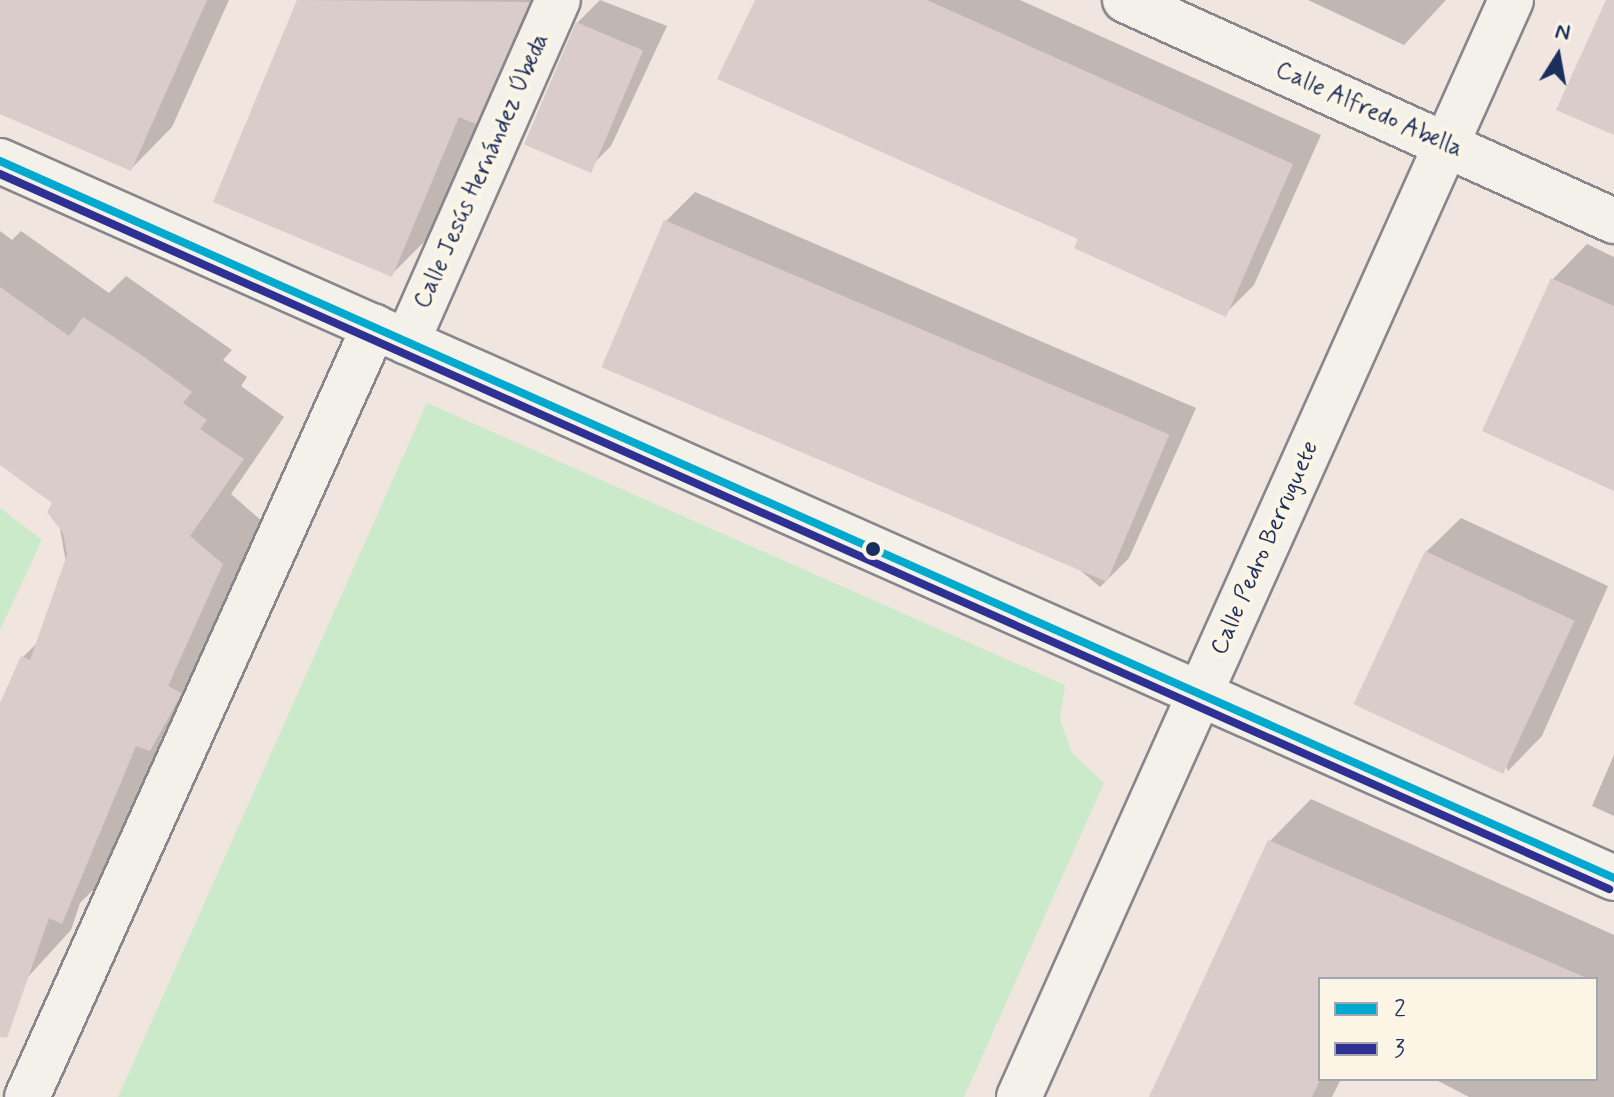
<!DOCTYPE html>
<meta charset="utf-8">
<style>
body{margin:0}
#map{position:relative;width:1614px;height:1097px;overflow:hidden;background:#f1e5df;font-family:Mynerve,sans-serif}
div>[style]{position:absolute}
.green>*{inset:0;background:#cbeac9}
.shadow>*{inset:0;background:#0003}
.building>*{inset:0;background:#dbcccc;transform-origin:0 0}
.roads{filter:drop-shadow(2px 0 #87868c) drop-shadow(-2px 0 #87868c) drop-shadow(0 2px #87868c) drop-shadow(0 -2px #87868c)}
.minor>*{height:44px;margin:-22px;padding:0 22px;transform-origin:22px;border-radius:22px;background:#f4f0ea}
.bus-1>*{height:8px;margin:-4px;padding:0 4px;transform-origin:4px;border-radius:4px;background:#00a9ce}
.bus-2>*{height:8px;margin:-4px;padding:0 4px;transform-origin:4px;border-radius:4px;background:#2e3092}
.dots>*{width:22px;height:22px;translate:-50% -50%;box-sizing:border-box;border:4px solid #fcf5e5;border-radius:50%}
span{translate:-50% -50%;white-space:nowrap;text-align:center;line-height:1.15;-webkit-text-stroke:8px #fcf5e5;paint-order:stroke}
.street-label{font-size:24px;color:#1b2f5e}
.legend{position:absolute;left:1318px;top:977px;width:280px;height:104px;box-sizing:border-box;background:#fcf5e5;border:2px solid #a2a6af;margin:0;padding:10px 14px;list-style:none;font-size:24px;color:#1b2f5e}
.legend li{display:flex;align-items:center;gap:16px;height:40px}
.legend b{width:40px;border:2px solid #a2a6af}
.north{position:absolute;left:1518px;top:16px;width:80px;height:80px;-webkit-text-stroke:6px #fcf5e5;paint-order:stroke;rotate:11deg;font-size:22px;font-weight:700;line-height:32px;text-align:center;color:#1b2f5e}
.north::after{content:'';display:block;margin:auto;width:28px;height:36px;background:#1b2f5e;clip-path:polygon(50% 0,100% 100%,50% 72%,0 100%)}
</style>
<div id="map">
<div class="green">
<i style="clip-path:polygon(427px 403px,1065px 685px,1060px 720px,1072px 753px,1104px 783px,964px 1097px,118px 1097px)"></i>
<i style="clip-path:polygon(0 508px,42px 540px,0 630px)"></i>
</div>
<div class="shadow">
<i style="clip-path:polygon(0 0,229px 0,172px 127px,131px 169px,0 112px)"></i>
<i style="clip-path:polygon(299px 0,552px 0,517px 80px,483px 114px,433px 233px,391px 275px,215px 201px)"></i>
<i style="clip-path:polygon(600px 0,667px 26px,611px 146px,587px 170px,577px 23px)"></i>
<i style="clip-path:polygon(756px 0,1020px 0,1321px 135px,1254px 285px,1225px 314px,1080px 238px)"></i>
<i style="clip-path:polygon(1308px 0,1446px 0,1404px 45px)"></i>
<i style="clip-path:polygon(695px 192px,1196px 408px,1129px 558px,1100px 587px,666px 221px)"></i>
<i style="clip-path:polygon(0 231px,12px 240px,21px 231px,109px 293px,126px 276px,232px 350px,223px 360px,247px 377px,241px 386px,284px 417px,231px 494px,263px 522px,191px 707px,163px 735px,103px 880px,80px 903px,71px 930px,16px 990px,0 1026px,0 708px,23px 657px,42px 638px,68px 573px,55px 502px,0 463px)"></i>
<i style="clip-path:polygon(1587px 244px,1614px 257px,1614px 488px,1485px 430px,1553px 279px)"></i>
<i style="clip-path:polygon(1461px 518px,1608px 586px,1542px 736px,1508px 771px,1426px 552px)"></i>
<i style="clip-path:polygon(1614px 755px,1614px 816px,1592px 806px)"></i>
<i style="clip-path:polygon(1311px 799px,1614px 935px,1614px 1097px,1469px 1097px,1434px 1079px,1596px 1079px,1596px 979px,1320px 979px,1320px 1079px,1341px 1079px,1332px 1097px,1151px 1097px,1270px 841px)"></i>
</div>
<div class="building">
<i style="clip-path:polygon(0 0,207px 0,131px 171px,0 114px)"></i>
<i style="clip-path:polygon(297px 0,530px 2px,476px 124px,459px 117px,392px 277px,213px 202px)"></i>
<i style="clip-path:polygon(755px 0,927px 0,1293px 164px,1226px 317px,1074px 248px,1078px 239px,717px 79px)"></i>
<i style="clip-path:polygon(1606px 0,1614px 0,1614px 135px,1556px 110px)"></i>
<i style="left:576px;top:22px;width:73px;height:133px;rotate:23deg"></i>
<i style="left:664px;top:220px;width:549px;height:160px;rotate:23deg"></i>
<i style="clip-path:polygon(1551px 278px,1614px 306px,1614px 491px,1482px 431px)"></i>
<i style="clip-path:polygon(0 287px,69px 336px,83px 317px,140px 354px,192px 392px,183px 403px,207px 420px,200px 429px,244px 459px,190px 536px,223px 564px,168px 686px,182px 693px,150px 751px,136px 746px,62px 924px,49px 918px,7px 1038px,0 1037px,0 703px,21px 656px,30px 660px,67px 555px,63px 533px,47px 512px,52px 503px,0 465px)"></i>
<i style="left:1425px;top:551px;width:165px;height:169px;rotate:25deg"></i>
<i style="clip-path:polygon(1268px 840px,1589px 979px,1320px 979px,1320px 1080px,1312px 1097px,1149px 1097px)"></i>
</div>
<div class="roads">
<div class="minor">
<i style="left:1125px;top:0;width:537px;rotate:24.32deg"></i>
<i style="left:0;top:161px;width:1766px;rotate:23.95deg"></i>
<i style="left:407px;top:342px;width:374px;rotate:-66.2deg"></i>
<i style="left:27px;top:1097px;width:845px;rotate:-65.74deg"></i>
<i style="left:1019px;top:1097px;width:1202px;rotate:-65.84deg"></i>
</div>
</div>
<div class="bus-1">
<i style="left:0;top:161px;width:1766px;rotate:23.95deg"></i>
</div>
<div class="bus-2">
<i style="left:0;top:174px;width:1761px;rotate:23.96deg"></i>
</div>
<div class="dots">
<i style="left:873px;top:549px;background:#1b2f5e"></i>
</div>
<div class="street-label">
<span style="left:1369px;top:110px;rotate:24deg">Calle Alfredo Abella</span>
<span style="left:482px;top:171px;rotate:-66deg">Calle Jesús Hernández Úbeda</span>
<span style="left:1265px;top:548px;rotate:-66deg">Calle Pedro Berruguete</span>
</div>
<ul class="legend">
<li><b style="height:10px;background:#00a9ce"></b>2</li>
<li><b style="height:10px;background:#2e3092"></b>3</li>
</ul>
<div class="north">N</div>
</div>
